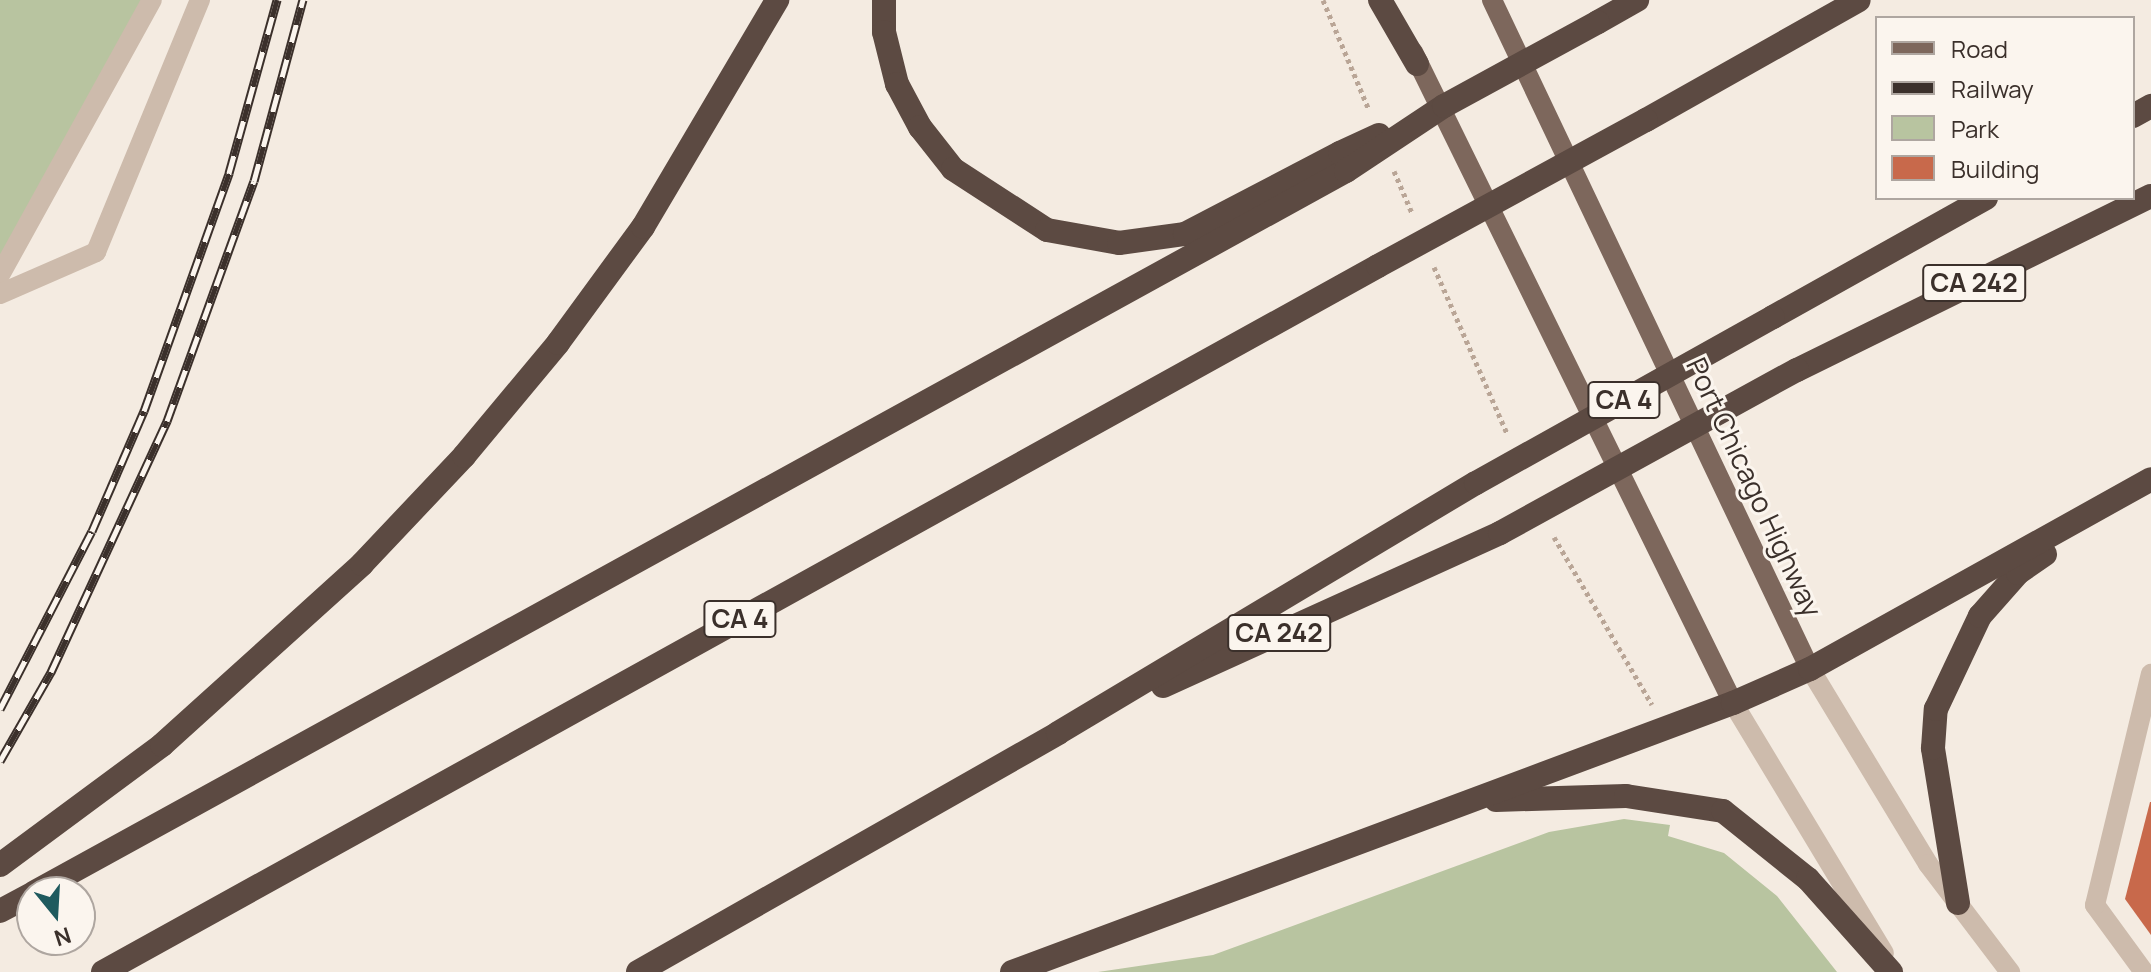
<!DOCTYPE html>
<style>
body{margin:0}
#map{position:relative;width:2151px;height:972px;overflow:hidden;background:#f4ebe1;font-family:Manrope,sans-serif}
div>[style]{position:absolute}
.green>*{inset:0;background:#b8c4a0}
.building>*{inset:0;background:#c8694b}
.path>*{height:5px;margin-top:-2.5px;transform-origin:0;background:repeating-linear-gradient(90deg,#b9a596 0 4px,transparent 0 8px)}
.minor>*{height:20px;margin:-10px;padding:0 10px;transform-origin:10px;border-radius:10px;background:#cdbbac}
.major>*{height:20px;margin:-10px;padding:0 10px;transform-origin:10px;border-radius:10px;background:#7d675c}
.highway>*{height:24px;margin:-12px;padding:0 12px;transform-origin:12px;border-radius:12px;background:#5c4a42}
.rail>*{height:9px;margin-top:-4.5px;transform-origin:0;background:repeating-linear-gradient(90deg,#fbf5ee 0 18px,#3b302b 0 36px);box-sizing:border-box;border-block:2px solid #3b302b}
.highway-bridge>*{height:24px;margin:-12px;padding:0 12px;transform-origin:12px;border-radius:12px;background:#5c4a42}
span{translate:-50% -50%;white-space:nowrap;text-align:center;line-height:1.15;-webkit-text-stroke:6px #fbf5ee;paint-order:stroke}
.shield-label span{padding:2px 6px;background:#fbf5ee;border:2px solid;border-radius:6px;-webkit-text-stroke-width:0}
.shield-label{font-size:26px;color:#3b302b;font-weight:700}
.street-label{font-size:28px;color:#3b302b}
.legend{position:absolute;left:1875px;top:16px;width:260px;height:184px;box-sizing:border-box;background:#fbf5ee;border:2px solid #aea6a0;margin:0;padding:10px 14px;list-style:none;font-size:24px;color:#3b302b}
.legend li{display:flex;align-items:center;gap:16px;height:40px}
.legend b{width:40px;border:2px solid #aea6a0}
.north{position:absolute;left:16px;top:876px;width:80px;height:80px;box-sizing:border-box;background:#fbf5ee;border:2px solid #aea6a0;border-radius:50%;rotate:162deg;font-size:22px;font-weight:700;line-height:32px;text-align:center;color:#3b302b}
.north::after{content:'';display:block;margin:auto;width:28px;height:36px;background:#1f5a5e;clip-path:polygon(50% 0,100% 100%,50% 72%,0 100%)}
</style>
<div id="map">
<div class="green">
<i style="clip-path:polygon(0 0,152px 0,0 275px)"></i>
<i style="clip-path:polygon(1624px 819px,1670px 825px,1668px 836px,1724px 853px,1777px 896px,1837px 972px,1098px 972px,1213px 955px,1549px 832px)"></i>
</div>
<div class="building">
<i style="clip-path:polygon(2150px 802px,2151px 802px,2151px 935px,2125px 899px)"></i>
</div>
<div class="path">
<i style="left:1323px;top:0;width:119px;rotate:67.3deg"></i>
<i style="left:1394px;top:171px;width:46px;rotate:66.8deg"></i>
<i style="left:1434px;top:267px;width:181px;rotate:66.3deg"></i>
<i style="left:1554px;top:537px;width:194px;rotate:59.7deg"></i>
</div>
<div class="minor">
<i style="left:0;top:275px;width:314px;rotate:-61.1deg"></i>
<i style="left:0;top:294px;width:105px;rotate:-23.6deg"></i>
<i style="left:96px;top:252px;width:273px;rotate:-67.6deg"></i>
<i style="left:1810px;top:669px;width:228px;rotate:58.8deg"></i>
<i style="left:1928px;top:864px;width:136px;rotate:52.8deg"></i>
<i style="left:1733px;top:703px;width:292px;rotate:58.9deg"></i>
<i style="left:2144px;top:972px;width:83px;rotate:-126.2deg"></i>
<i style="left:2095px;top:905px;width:238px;rotate:-76.4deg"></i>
</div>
<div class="major">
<i style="left:1492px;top:0;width:741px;rotate:64.58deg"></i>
<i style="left:1413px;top:52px;width:725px;rotate:63.82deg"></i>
</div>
<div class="highway">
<i style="left:884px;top:0;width:32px;rotate:90deg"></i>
<i style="left:884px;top:32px;width:54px;rotate:76deg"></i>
<i style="left:897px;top:84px;width:49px;rotate:61.9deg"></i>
<i style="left:920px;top:127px;width:53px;rotate:51.8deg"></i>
<i style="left:953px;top:169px;width:112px;rotate:33deg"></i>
<i style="left:1047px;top:230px;width:73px;rotate:10.2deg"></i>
<i style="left:1119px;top:243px;width:67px;rotate:-7.8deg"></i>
<i style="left:1185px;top:234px;width:175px;rotate:-27.6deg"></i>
<i style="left:1380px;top:0;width:74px;rotate:60deg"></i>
<i style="left:1598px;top:22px;width:45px;rotate:-29.4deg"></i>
<i style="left:2133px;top:116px;width:21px;rotate:-29deg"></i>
<i style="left:1646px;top:120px;width:244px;rotate:-29.4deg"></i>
<i style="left:1773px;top:317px;width:244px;rotate:-29.2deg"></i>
<i style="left:1797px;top:370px;width:394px;rotate:-26.2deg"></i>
<i style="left:1163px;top:686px;width:370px;rotate:-24.4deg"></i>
<i style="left:1496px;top:800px;width:130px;rotate:-1.8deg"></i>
<i style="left:1626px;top:796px;width:98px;rotate:8.8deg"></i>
<i style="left:1723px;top:811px;width:109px;rotate:38.7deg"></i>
<i style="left:1808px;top:879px;width:125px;rotate:48.3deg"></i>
<i style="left:0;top:865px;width:202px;rotate:-36.5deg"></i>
<i style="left:162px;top:745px;width:270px;rotate:-42.1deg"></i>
<i style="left:362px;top:564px;width:149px;rotate:-46.6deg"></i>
<i style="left:464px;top:456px;width:147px;rotate:-50.2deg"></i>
<i style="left:558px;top:343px;width:144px;rotate:-53.8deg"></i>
<i style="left:643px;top:227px;width:264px;rotate:-59.4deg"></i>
<i style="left:35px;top:892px;width:1496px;rotate:-28.81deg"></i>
<i style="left:1958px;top:903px;width:157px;rotate:-99.2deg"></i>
<i style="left:1933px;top:748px;width:39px;rotate:-86deg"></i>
<i style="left:1936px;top:709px;width:103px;rotate:-64.7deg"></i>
<i style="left:1980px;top:616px;width:57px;rotate:-48.5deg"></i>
<i style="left:2018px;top:573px;width:33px;rotate:-35deg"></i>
<i style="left:0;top:911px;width:36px;rotate:-28deg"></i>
<i style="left:103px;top:972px;width:1457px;rotate:-28.97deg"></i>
<i style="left:638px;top:972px;width:483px;rotate:-29.6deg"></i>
<i style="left:1058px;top:733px;width:487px;rotate:-30.9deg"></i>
<i style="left:1012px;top:972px;width:770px;rotate:-20.46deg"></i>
<i style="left:1733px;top:703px;width:84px;rotate:-23.8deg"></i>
<i style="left:1810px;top:669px;width:390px;rotate:-29.1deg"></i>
</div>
<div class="rail">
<i style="left:0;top:709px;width:200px;rotate:-62.7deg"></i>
<i style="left:92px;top:531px;width:131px;rotate:-66.6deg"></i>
<i style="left:144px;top:411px;width:253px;rotate:-70.3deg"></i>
<i style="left:229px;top:173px;width:180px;rotate:-74.5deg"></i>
<i style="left:0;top:761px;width:103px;rotate:-60.2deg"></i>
<i style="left:51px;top:672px;width:277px;rotate:-65.2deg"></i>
<i style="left:167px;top:421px;width:255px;rotate:-70.1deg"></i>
<i style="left:254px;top:181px;width:188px;rotate:-74.9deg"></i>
</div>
<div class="highway-bridge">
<i style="left:1340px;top:153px;width:43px;rotate:-24.8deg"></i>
<i style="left:1346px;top:171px;width:118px;rotate:-33.6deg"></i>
<i style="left:1444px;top:106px;width:175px;rotate:-28.6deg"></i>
<i style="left:1378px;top:266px;width:305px;rotate:-28.6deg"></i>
<i style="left:1476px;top:483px;width:340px;rotate:-29.2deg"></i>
<i style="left:1500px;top:533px;width:339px;rotate:-28.8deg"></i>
</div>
<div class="shield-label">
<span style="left:1974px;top:283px">CA 242</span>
<span style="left:1624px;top:400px">CA 4</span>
<span style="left:740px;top:619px">CA 4</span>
<span style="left:1279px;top:633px">CA 242</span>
</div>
<div class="street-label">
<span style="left:1755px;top:487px;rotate:65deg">Port Chicago Highway</span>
</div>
<ul class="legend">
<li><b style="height:10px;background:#7d675c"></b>Road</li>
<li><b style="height:10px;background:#3b302b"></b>Railway</li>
<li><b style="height:22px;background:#b8c4a0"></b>Park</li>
<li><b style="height:22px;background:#c8694b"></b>Building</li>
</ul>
<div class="north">N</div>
</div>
